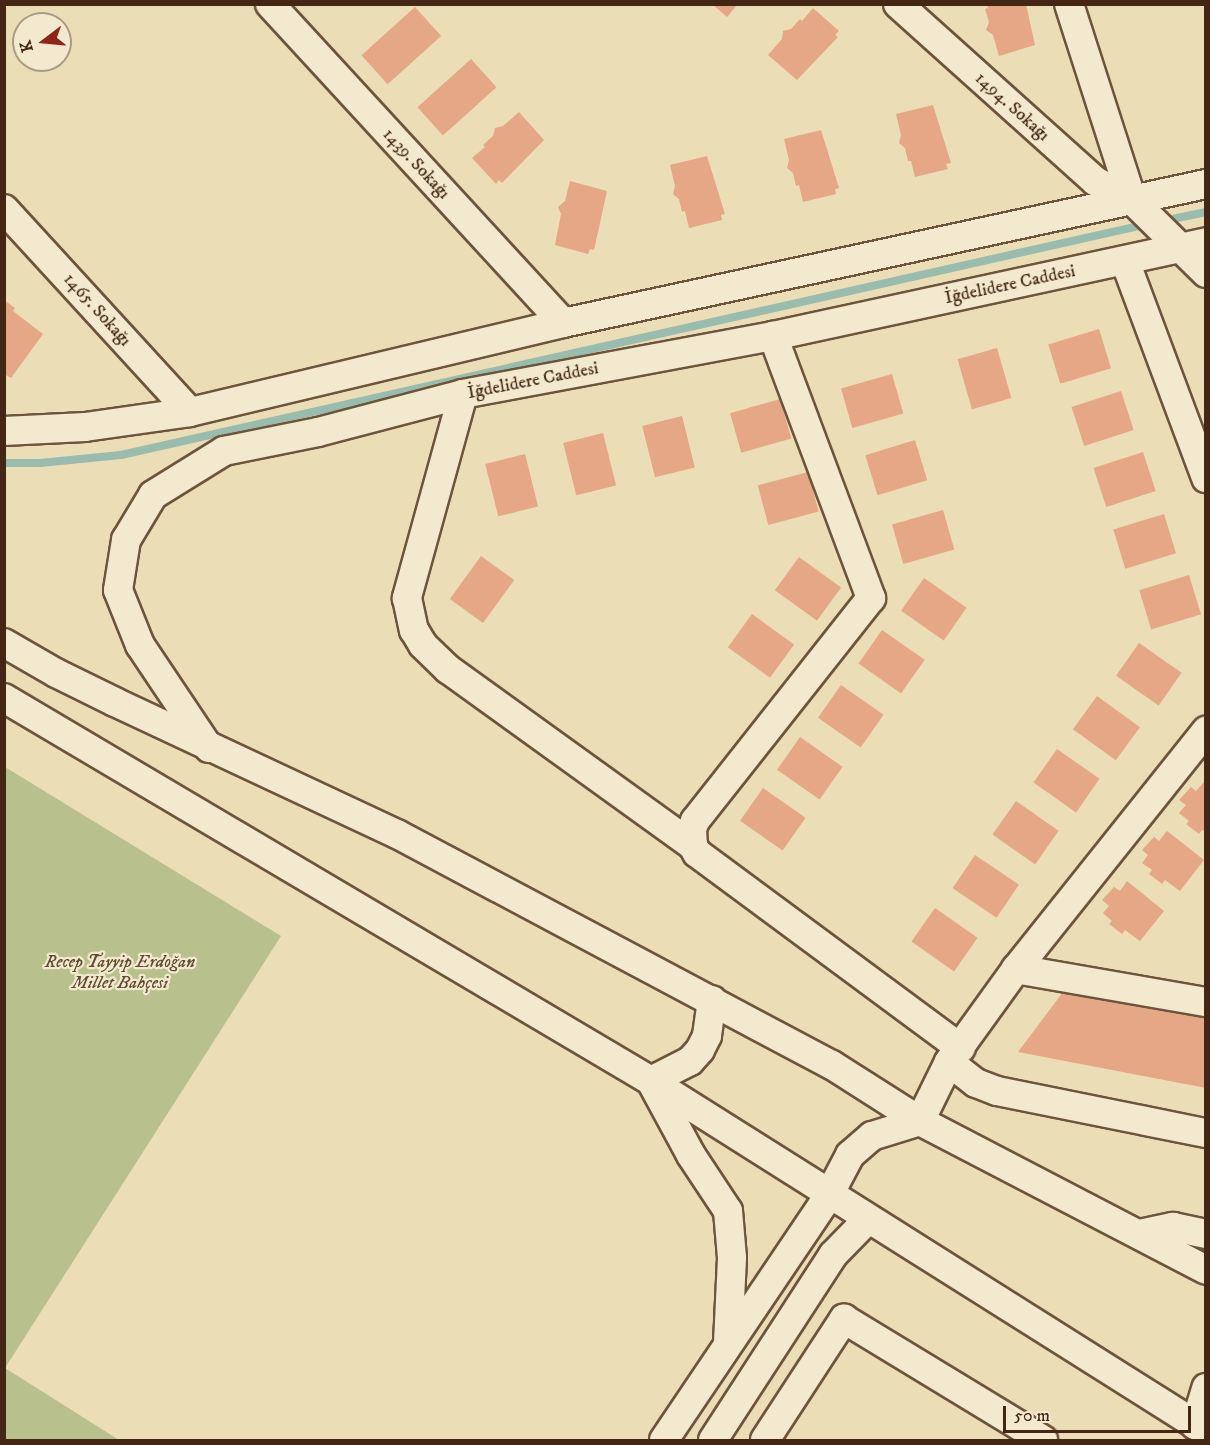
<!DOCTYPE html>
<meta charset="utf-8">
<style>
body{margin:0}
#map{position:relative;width:1210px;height:1445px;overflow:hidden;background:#ebddb5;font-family:"IM FELL DW Pica",serif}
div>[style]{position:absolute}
.green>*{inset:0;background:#b8c08d}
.stream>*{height:8px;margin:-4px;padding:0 4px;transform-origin:4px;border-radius:4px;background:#98bcae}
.building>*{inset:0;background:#e5a786;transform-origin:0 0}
.roads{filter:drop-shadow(2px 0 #6d543c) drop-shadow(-2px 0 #6d543c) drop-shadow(0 2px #6d543c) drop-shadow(0 -2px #6d543c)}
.minor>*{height:28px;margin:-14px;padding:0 14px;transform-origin:14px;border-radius:14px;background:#f2e9cf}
span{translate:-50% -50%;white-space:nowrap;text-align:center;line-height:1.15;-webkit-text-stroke:4.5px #f2e9cf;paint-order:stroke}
.street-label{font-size:18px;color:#432613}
.park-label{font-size:18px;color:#604c32;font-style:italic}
.frame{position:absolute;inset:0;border:6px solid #432613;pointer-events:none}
.north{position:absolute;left:12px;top:12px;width:60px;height:60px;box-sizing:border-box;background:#f2e9cf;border:2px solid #ac9b84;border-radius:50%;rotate:254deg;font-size:16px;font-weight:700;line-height:24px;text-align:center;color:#432613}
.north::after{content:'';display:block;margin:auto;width:21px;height:27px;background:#8f2418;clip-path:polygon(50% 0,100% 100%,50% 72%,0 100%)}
.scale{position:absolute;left:1003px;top:1406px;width:188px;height:27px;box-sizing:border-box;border:3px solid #432613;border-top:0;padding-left:8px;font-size:18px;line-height:21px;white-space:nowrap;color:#432613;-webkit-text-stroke:4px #f2e9cf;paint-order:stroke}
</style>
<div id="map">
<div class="green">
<i style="clip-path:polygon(5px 767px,281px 936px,5px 1368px)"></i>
<i style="clip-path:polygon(5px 1368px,119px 1440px,5px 1440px)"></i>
</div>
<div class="stream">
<i style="left:1163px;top:221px;width:44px;rotate:-11.8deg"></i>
<i style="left:4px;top:463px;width:36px"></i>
<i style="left:40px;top:463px;width:81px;rotate:-5.6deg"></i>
<i style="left:121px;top:455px;width:1053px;rotate:-12.68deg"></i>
</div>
<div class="building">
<i style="clip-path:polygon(712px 4px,738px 4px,727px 17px)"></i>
<i style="clip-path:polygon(987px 4px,1026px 4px,1035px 45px,999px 56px,993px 35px,986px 30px,989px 22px,985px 9px,988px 8px)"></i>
<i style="left:415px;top:7px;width:39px;height:72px;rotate:48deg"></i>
<i style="clip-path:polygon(813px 8px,839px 31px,835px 35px,838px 37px,797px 80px,768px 55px,782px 39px,783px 31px,791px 29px,800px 19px,802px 21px)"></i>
<i style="left:471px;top:59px;width:38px;height:72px;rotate:48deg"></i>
<i style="clip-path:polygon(933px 105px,951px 163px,946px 164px,948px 169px,915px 177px,911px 161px,908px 161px,905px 148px,899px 143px,901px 135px,896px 114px)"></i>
<i style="clip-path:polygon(519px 112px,544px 140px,502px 183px,499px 180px,496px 184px,472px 158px,485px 147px,483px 145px,493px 136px,495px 128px,503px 126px)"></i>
<i style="clip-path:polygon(821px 130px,839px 188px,835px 189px,836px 194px,803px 202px,799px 185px,796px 186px,793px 173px,787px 168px,789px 160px,784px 139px)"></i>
<i style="clip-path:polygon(707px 156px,725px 214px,721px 215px,722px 220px,689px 228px,685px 211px,682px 212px,679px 199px,673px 194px,675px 186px,670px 165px)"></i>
<i style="clip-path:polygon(570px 181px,607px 191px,594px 250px,590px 249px,588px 254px,555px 245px,561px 214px,558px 207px,565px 201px)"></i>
<i style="clip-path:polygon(4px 300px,15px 308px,13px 311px,43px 334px,11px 378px,4px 374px)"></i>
<i style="left:1099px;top:329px;width:41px;height:53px;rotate:73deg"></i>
<i style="left:997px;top:348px;width:52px;height:41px;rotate:74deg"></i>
<i style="left:892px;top:374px;width:41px;height:53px;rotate:74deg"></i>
<i style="left:1121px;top:391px;width:41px;height:52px;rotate:72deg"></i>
<i style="left:780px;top:399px;width:41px;height:52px;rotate:74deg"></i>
<i style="left:682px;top:416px;width:53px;height:41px;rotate:76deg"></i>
<i style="left:603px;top:433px;width:54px;height:41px;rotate:76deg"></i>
<i style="left:915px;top:440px;width:42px;height:52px;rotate:73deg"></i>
<i style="left:1143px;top:452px;width:41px;height:52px;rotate:72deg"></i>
<i style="left:525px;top:454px;width:54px;height:41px;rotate:76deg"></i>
<i style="left:808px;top:472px;width:41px;height:52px;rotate:75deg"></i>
<i style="left:943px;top:510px;width:41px;height:53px;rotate:74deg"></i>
<i style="left:1164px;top:514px;width:41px;height:53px;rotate:73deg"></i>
<i style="left:481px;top:556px;width:41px;height:53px;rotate:36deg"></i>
<i style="left:799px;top:557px;width:52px;height:41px;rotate:36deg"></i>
<i style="left:1189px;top:575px;width:41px;height:52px;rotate:73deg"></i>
<i style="left:924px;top:578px;width:52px;height:40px;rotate:35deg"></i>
<i style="left:752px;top:614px;width:52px;height:41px;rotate:36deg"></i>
<i style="left:882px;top:630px;width:52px;height:41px;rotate:35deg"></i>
<i style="left:1139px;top:643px;width:52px;height:40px;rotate:35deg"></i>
<i style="left:841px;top:685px;width:52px;height:40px;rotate:35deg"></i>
<i style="left:1097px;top:696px;width:53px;height:41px;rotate:36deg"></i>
<i style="left:800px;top:737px;width:52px;height:40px;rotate:35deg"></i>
<i style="left:1057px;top:749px;width:52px;height:41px;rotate:35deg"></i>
<i style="clip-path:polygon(1206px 780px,1206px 832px,1202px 830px,1199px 834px,1186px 824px,1189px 821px,1179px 813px,1186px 805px,1179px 800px,1191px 787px,1196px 791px)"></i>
<i style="left:763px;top:788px;width:52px;height:40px;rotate:35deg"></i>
<i style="left:1016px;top:801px;width:52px;height:41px;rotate:35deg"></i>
<i style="clip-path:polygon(1167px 831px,1204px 860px,1180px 891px,1165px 880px,1162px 884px,1149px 874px,1152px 870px,1142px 863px,1148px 855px,1142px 850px,1154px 837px,1159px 841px)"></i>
<i style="left:975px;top:855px;width:53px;height:40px;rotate:34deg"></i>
<i style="clip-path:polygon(1127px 881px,1164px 911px,1140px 941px,1125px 930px,1122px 934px,1109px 924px,1112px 921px,1103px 913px,1109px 906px,1102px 900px,1114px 887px,1120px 891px)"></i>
<i style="left:935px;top:908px;width:52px;height:41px;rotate:35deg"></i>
<i style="clip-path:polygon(1069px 984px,1206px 1010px,1206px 1088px,1018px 1052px)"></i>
</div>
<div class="roads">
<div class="minor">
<i style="left:270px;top:4px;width:433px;rotate:47.4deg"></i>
<i style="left:898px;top:4px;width:265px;rotate:41.9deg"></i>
<i style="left:1095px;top:181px;width:42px;rotate:27.2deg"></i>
<i style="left:1069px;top:4px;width:206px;rotate:72.2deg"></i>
<i style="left:1132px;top:200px;width:104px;rotate:44.6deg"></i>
<i style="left:4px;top:209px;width:275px;rotate:47.5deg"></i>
<i style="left:1125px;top:261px;width:232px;rotate:69.5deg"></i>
<i style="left:773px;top:336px;width:280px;rotate:69.5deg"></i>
<i style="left:871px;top:598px;width:284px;rotate:128.3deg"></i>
<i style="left:695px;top:821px;width:9px;rotate:111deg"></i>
<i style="left:692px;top:829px;width:17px;rotate:87deg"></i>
<i style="left:693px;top:846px;width:8px;rotate:60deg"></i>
<i style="left:697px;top:853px;width:328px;rotate:36.5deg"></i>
<i style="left:463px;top:394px;width:212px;rotate:105.4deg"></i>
<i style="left:407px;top:598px;width:33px;rotate:78deg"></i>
<i style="left:414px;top:630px;width:17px;rotate:59deg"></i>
<i style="left:423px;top:645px;width:35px;rotate:44deg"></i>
<i style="left:448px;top:669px;width:302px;rotate:35.8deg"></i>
<i style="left:4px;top:431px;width:81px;rotate:-2.8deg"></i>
<i style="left:85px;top:427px;width:106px;rotate:-8.1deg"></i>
<i style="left:190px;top:412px;width:383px;rotate:-13.4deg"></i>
<i style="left:563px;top:323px;width:658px;rotate:-12.2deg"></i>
<i style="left:4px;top:643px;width:60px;rotate:30deg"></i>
<i style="left:56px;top:673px;width:66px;rotate:26.2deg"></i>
<i style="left:115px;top:702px;width:311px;rotate:25.1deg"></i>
<i style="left:397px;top:834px;width:493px;rotate:28deg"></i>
<i style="left:832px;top:1065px;width:104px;rotate:32.5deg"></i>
<i style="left:920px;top:1121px;width:322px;rotate:27.5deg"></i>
<i style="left:4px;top:698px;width:752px;rotate:30.62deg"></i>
<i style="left:651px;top:1081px;width:656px;rotate:32.24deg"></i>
<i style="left:209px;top:748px;width:124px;rotate:-123.8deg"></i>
<i style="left:140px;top:645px;width:59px;rotate:-111.8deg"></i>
<i style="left:118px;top:590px;width:51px;rotate:-80.9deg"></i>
<i style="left:126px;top:540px;width:52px;rotate:-59deg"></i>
<i style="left:153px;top:495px;width:84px;rotate:-31.8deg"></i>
<i style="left:224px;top:451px;width:96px;rotate:-11.4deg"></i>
<i style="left:318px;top:432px;width:150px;rotate:-14.7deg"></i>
<i style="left:463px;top:394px;width:315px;rotate:-10.6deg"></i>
<i style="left:773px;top:336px;width:443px;rotate:-12.2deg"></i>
<i style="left:1016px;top:969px;width:193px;rotate:9.9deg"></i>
<i style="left:712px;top:1000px;width:36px;rotate:98deg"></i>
<i style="left:707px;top:1036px;width:16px;rotate:117deg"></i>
<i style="left:700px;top:1050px;width:15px;rotate:132deg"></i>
<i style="left:690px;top:1061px;width:44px;rotate:152.9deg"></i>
<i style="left:651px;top:1081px;width:84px;rotate:61.6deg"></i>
<i style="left:691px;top:1155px;width:67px;rotate:56.5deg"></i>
<i style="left:728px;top:1211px;width:47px;rotate:85.1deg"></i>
<i style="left:732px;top:1258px;width:85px;rotate:92.7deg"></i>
<i style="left:949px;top:1062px;width:34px;rotate:38deg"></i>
<i style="left:976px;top:1083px;width:22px;rotate:21deg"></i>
<i style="left:997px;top:1091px;width:213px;rotate:11.4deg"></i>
<i style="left:1139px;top:1234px;width:35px;rotate:-12deg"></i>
<i style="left:1173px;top:1227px;width:34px;rotate:12deg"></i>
<i style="left:1195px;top:1425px;width:39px;rotate:-73deg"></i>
<i style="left:664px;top:1440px;width:295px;rotate:-56deg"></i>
<i style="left:829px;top:1195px;width:45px;rotate:-62.3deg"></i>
<i style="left:850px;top:1155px;width:29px;rotate:-41deg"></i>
<i style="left:872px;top:1136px;width:50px;rotate:-17.4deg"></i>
<i style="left:920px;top:1121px;width:66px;rotate:-63.8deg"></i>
<i style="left:949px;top:1062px;width:115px;rotate:-54.2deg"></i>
<i style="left:1016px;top:969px;width:305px;rotate:-51.4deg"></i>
<i style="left:713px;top:1440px;width:221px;rotate:-57deg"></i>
<i style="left:833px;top:1255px;width:50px;rotate:-45.8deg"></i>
<i style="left:765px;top:1440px;width:145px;rotate:-56.9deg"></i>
<i style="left:844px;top:1319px;width:233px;rotate:31.3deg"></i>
</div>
</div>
<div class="street-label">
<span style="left:1012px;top:107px;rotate:42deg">1494. Sokağı</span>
<span style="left:416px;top:164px;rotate:47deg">1439. Sokağı</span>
<span style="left:1010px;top:285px;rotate:-12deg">İğdelidere Caddesi</span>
<span style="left:97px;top:310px;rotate:48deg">1465. Sokağı</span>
<span style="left:533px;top:381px;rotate:-11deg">İğdelidere Caddesi</span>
</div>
<div class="park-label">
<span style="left:120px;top:973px">Recep Tayyip Erdoğan<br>Millet Bahçesi</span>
</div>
<div class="frame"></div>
<div class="north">K</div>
<div class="scale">50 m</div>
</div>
